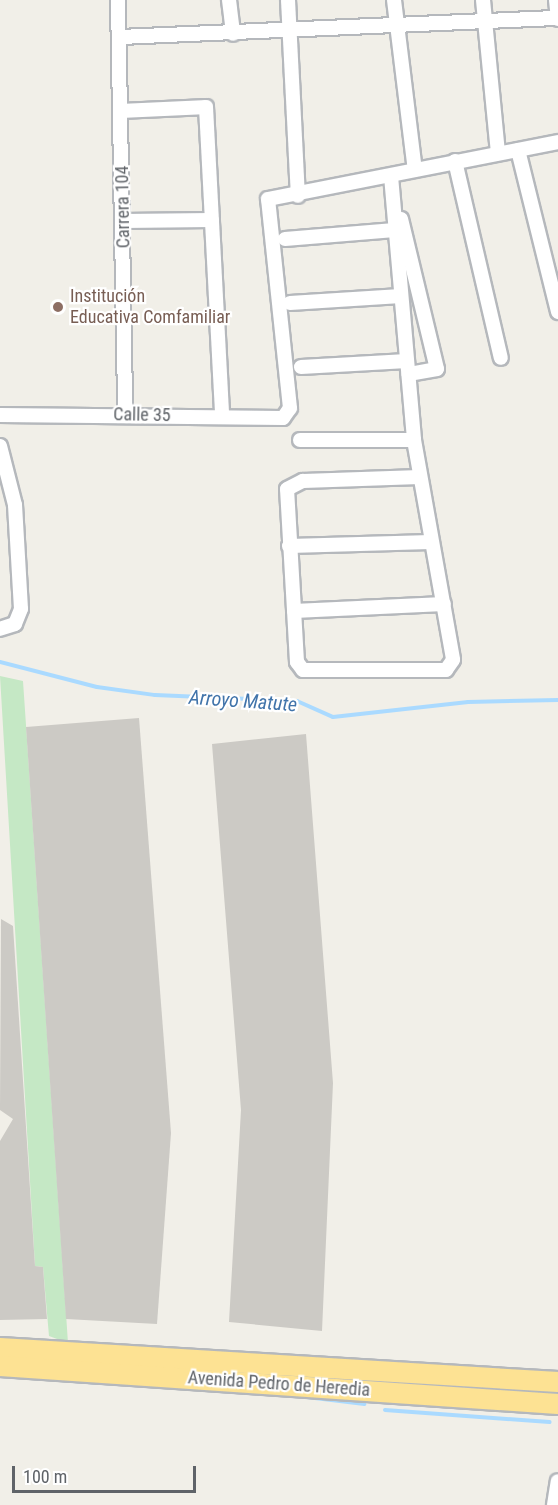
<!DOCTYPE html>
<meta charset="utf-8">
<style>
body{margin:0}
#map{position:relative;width:558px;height:1505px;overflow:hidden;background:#f1efe8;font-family:"Roboto Condensed",sans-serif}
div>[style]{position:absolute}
.green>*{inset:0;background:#c5e8c5}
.stream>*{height:4px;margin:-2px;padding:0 2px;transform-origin:2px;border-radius:2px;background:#aadaff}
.building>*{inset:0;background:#cccac5}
.roads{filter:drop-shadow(2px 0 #b5b8bc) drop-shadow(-2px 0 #b5b8bc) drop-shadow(0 2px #b5b8bc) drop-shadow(0 -2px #b5b8bc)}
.minor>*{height:14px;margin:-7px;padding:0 7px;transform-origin:7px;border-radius:7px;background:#fff}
.highway>*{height:20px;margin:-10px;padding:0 10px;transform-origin:10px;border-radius:10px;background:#fde293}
.dots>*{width:16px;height:16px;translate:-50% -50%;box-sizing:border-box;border:3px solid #fff;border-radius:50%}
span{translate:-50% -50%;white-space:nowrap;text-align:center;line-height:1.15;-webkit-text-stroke:4.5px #fff;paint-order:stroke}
.street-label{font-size:18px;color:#5f6368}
.education-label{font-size:18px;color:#785e54}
.left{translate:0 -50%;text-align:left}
.water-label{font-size:20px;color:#4174aa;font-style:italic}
.scale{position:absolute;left:12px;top:1466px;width:184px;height:27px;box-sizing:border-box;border:3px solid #5f6368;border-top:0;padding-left:8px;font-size:18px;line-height:21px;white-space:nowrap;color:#5f6368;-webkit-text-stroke:4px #fff;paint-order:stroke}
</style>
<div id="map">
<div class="green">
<i style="clip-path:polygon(0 676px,23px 681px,68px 1343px,49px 1336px,43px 1267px,35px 1266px)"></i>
</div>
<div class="stream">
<i style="left:0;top:662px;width:100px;rotate:14.5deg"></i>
<i style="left:97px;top:687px;width:59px;rotate:7.9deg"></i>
<i style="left:155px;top:695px;width:142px;rotate:2.4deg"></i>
<i style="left:297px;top:701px;width:39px;rotate:24deg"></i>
<i style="left:333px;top:717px;width:136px;rotate:-6.3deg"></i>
<i style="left:468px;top:702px;width:90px;rotate:-1.3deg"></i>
<i style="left:50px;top:1379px;width:50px;rotate:4.6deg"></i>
<i style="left:290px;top:1395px;width:75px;rotate:6.9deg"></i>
<i style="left:385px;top:1410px;width:165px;rotate:4.2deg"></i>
</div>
<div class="building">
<i style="clip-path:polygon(139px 718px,171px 1133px,157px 1324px,66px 1319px,26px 727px)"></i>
<i style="clip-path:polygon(306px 734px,333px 1083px,322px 1331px,229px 1322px,241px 1110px,212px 744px)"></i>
<i style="clip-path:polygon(1px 919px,13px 926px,35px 1266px,43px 1267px,47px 1319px,0 1320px,0 1141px,13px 1119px,0 1110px)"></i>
</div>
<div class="roads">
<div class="minor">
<i style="left:118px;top:0;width:414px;rotate:89deg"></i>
<i style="left:229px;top:0;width:34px;rotate:83deg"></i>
<i style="left:288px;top:0;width:196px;rotate:87.1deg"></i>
<i style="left:394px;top:0;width:171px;rotate:83deg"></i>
<i style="left:483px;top:0;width:154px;rotate:84.4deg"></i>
<i style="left:556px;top:0;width:19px;rotate:84deg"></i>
<i style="left:120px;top:37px;width:438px;rotate:-2.5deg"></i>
<i style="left:122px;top:111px;width:84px;rotate:-2.7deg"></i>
<i style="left:206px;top:107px;width:310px;rotate:87deg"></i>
<i style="left:518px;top:150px;width:167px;rotate:76.1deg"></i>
<i style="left:455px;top:161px;width:202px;rotate:76.9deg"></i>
<i style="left:391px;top:176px;width:265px;rotate:85deg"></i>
<i style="left:414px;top:440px;width:223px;rotate:79.9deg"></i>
<i style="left:453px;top:660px;width:12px;rotate:125deg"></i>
<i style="left:446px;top:670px;width:143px;rotate:180deg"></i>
<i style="left:303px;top:670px;width:10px;rotate:-127deg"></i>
<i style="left:297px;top:662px;width:173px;rotate:-93.3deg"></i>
<i style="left:287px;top:489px;width:18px;rotate:-27deg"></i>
<i style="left:303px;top:481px;width:117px;rotate:-2deg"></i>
<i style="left:401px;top:219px;width:154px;rotate:76.5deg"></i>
<i style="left:437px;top:369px;width:29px;rotate:170deg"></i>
<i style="left:123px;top:221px;width:89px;rotate:-0.6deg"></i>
<i style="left:285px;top:239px;width:110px;rotate:-4.7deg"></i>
<i style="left:290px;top:303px;width:111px;rotate:-3.6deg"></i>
<i style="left:301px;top:367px;width:106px;rotate:-3.2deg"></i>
<i style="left:0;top:415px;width:283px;rotate:0.6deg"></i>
<i style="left:283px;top:418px;width:12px;rotate:-55deg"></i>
<i style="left:290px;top:408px;width:210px;rotate:-96deg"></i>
<i style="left:268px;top:199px;width:296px;rotate:-11.1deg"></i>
<i style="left:300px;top:440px;width:114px"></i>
<i style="left:0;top:446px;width:61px;rotate:75.7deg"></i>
<i style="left:15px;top:505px;width:104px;rotate:86.7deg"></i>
<i style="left:21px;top:609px;width:16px;rotate:112deg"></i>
<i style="left:15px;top:624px;width:16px;rotate:162deg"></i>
<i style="left:289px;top:546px;width:142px;rotate:-1.6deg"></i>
<i style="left:294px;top:611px;width:150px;rotate:-2.7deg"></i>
<i style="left:554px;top:1505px;width:24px;rotate:-81deg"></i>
</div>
<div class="highway">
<i style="left:0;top:1348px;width:559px;rotate:3.49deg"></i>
<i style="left:0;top:1366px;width:559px;rotate:3.9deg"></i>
</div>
</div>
<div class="dots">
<i style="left:58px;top:307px;background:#8d6e63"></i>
</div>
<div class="street-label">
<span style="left:123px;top:207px;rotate:-91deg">Carrera 104</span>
<span style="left:142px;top:415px;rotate:1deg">Calle 35</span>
<span style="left:279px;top:1384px;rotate:4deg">Avenida Pedro de Heredia</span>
</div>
<div class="education-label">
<span class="left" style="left:70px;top:307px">Institución<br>Educativa Comfamiliar</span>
</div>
<div class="water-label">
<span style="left:243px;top:701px;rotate:4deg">Arroyo Matute</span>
</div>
<div class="scale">100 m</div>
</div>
